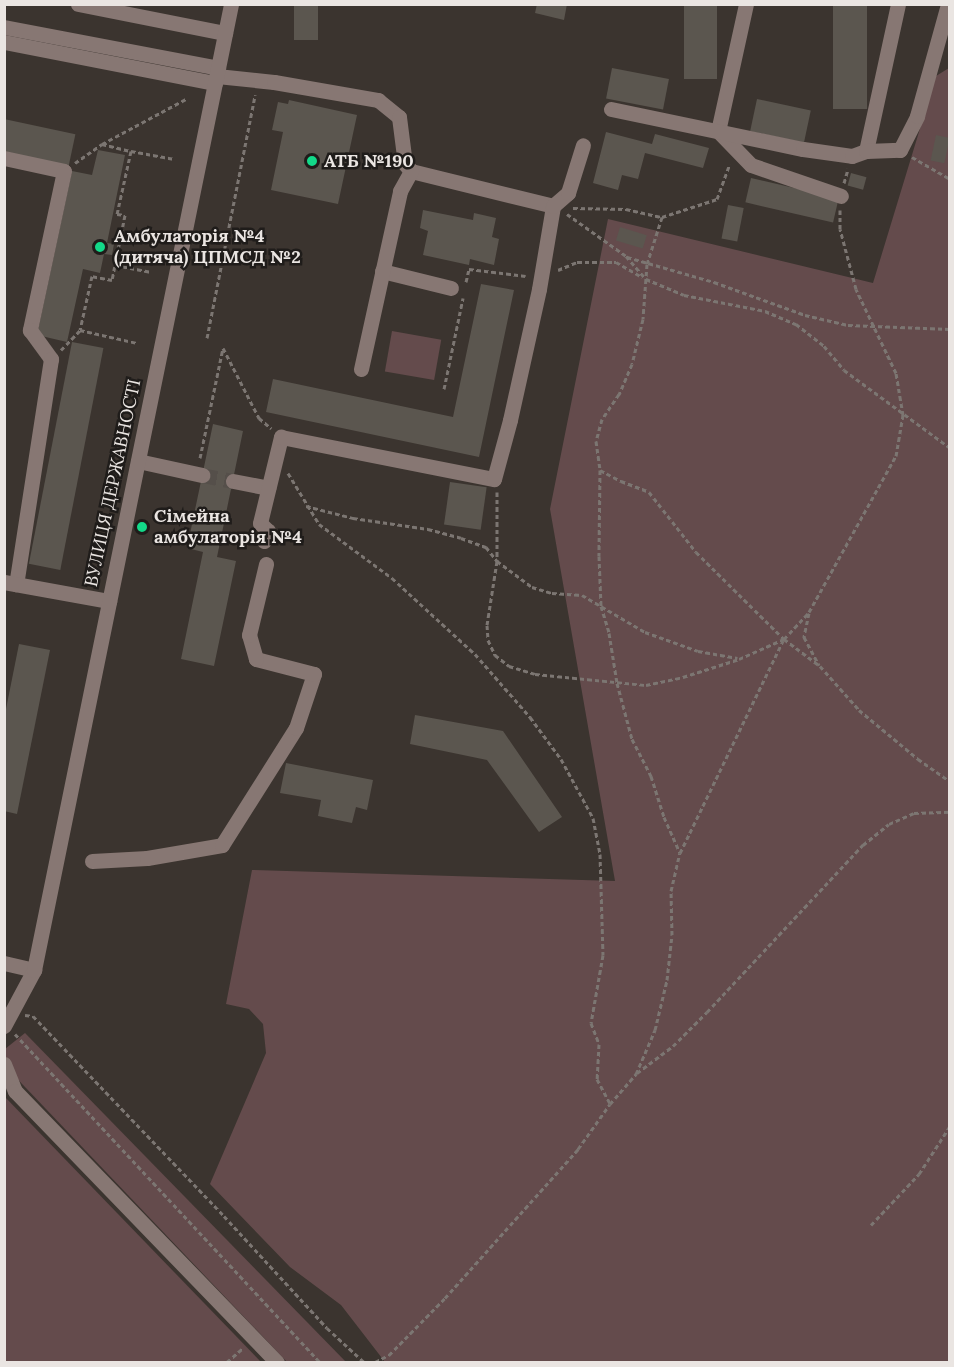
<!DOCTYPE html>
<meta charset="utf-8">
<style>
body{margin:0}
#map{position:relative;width:954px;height:1367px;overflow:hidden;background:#3b342f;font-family:Lora,serif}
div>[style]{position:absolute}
.green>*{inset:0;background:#644b4c;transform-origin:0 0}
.building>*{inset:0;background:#5b564f;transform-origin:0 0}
.minor-tunnel>*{height:15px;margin-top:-7.5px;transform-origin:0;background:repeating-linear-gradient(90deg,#554f4a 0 15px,transparent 0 23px)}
.path>*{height:3px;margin-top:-1.5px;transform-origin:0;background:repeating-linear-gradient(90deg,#7c7672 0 4.5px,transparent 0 7.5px)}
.minor>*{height:15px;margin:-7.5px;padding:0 7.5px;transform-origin:7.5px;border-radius:7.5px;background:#877773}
.dots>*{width:16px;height:16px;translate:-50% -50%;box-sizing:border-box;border:3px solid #1f1c1a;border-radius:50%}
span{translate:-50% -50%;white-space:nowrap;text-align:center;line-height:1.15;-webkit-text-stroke:5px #1f1c1a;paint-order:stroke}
.poi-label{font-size:18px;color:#eae5e2;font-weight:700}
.left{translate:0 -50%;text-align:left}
.street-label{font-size:18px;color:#eae5e2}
.frame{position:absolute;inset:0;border:6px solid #eae5e2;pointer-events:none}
</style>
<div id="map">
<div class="green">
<i style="clip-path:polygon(949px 68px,949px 1362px,385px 1362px,341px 1305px,290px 1267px,210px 1184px,266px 1053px,263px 1024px,249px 1009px,226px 1004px,252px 870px,615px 881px,550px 509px,608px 219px,873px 283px,936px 76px)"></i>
<i style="left:392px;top:331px;width:50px;height:41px;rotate:10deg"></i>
<i style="clip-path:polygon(25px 1033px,346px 1362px,287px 1362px,5px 1066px,5px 1049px)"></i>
<i style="clip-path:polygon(5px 1097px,261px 1362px,5px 1362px)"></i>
</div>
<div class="building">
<i style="left:294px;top:4px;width:24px;height:36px"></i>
<i style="clip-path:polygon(537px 4px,567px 4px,564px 20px,535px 13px)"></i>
<i style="left:684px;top:4px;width:33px;height:75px"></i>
<i style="left:833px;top:4px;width:34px;height:105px"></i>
<i style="left:612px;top:68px;width:58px;height:31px;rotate:11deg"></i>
<i style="left:757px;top:99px;width:55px;height:33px;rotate:12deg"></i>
<i style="clip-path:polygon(289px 100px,357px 115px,338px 204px,271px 190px,283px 132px,272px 130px,278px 102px,288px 104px)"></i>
<i style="left:4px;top:119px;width:73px;height:33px;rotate:12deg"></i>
<i style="clip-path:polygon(606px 132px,652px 144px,655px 134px,709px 148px,703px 168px,645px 153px,638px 179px,622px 175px,618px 190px,593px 183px)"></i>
<i style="left:936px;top:135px;width:14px;height:26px;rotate:12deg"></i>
<i style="clip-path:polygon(98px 150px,125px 155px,107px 243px,114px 244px,112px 255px,104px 254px,100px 273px,83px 269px,67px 342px,37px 335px,72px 171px,92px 175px)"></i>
<i style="left:851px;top:173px;width:16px;height:13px;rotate:15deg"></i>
<i style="left:751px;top:178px;width:90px;height:25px;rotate:13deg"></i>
<i style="left:728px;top:205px;width:16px;height:34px;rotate:11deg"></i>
<i style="clip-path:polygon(423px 210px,473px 220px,474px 213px,496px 218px,492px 237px,499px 239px,494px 265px,470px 259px,469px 265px,423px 255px,428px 231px,420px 228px)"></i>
<i style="left:620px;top:227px;width:28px;height:14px;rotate:17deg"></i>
<i style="clip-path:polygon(481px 284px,514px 290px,479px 457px,266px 412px,273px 379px,453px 417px)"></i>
<i style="left:72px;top:342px;width:32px;height:226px;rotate:11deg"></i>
<i style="clip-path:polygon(213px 424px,243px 431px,217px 557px,236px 561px,214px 666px,181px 659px,203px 552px,187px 548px)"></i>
<i style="left:450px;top:482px;width:37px;height:43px;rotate:8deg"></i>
<i style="clip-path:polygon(19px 644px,50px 650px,17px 814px,4px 811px,4px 719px)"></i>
<i style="clip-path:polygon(415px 715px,503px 731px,562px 817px,539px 832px,487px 760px,410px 744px)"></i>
<i style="clip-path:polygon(286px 763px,373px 780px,367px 810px,356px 807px,352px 823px,318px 816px,321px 800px,280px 793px)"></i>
</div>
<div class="minor-tunnel">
<i style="left:202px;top:475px;width:32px;rotate:11deg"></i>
</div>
<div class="path">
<i style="left:102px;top:144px;width:30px;rotate:14deg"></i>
<i style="left:131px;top:151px;width:65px;rotate:102.5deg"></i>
<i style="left:117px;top:214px;width:8px;rotate:7deg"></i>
<i style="left:125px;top:215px;width:66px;rotate:101.3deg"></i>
<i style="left:112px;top:280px;width:20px;rotate:-169deg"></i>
<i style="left:92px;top:276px;width:55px;rotate:102.5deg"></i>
<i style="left:80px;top:330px;width:58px;rotate:12.8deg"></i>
<i style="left:131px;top:151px;width:44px;rotate:10.5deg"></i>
<i style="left:912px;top:157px;width:44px;rotate:30.1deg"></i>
<i style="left:75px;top:163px;width:33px;rotate:-35deg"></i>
<i style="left:102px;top:144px;width:95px;rotate:-28.2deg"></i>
<i style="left:844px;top:183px;width:15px;rotate:-74deg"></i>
<i style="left:573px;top:208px;width:53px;rotate:1.1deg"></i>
<i style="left:626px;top:209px;width:37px;rotate:13deg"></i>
<i style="left:662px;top:217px;width:58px;rotate:-18.1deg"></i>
<i style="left:717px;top:199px;width:37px;rotate:-70deg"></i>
<i style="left:567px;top:214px;width:72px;rotate:35.4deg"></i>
<i style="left:626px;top:256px;width:30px;rotate:49deg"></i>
<i style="left:646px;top:279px;width:41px;rotate:22.8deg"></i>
<i style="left:684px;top:295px;width:83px;rotate:11.2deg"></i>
<i style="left:765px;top:311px;width:34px;rotate:23deg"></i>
<i style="left:796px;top:324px;width:36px;rotate:38deg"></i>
<i style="left:824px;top:346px;width:31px;rotate:50deg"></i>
<i style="left:844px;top:370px;width:132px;rotate:36.3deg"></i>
<i style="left:662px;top:217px;width:49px;rotate:107.7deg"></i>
<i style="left:647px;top:264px;width:55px;rotate:94.2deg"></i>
<i style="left:643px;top:319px;width:46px;rotate:103.7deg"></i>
<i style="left:632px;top:364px;width:33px;rotate:113deg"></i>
<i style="left:619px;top:394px;width:30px;rotate:124deg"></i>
<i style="left:602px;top:419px;width:23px;rotate:105deg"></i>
<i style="left:596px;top:441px;width:29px;rotate:82deg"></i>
<i style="left:600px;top:470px;width:24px;rotate:28deg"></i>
<i style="left:621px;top:481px;width:30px;rotate:21deg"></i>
<i style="left:649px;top:492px;width:76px;rotate:51.9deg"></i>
<i style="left:696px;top:552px;width:124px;rotate:44.7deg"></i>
<i style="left:784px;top:639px;width:45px;rotate:36.9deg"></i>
<i style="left:820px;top:666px;width:59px;rotate:48.4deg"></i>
<i style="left:859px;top:710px;width:77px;rotate:39.7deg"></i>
<i style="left:918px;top:759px;width:39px;rotate:35deg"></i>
<i style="left:121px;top:236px;width:36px;rotate:9deg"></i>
<i style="left:627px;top:257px;width:91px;rotate:16deg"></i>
<i style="left:714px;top:282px;width:97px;rotate:19.9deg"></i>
<i style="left:805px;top:315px;width:44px;rotate:13.1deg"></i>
<i style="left:848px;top:325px;width:102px;rotate:2.2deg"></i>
<i style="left:115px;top:265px;width:37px;rotate:11deg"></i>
<i style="left:558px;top:270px;width:21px;rotate:-23deg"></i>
<i style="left:577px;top:262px;width:39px"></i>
<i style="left:616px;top:262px;width:30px;rotate:30deg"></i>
<i style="left:466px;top:282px;width:13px;rotate:-77deg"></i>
<i style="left:469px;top:269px;width:57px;rotate:7deg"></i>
<i style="left:207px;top:338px;width:248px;rotate:-78.8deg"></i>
<i style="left:61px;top:350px;width:28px;rotate:-46deg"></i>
<i style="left:444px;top:389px;width:93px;rotate:-78.2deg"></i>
<i style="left:200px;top:458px;width:112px;rotate:-78.2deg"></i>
<i style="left:223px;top:348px;width:79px;rotate:62.8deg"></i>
<i style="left:259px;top:418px;width:16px;rotate:40deg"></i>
<i style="left:600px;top:470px;width:86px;rotate:90.7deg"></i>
<i style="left:599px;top:556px;width:50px;rotate:87.7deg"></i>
<i style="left:601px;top:606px;width:28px;rotate:73deg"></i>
<i style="left:609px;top:633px;width:51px;rotate:80.9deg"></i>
<i style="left:617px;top:683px;width:58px;rotate:75deg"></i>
<i style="left:632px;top:739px;width:42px;rotate:62.8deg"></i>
<i style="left:651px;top:776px;width:43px;rotate:72.4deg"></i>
<i style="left:664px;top:817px;width:39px;rotate:66deg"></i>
<i style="left:288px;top:473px;width:60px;rotate:58.7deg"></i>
<i style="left:319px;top:524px;width:91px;rotate:36.5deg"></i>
<i style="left:392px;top:578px;width:113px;rotate:42.5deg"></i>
<i style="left:475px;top:654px;width:84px;rotate:48.9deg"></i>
<i style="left:530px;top:717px;width:52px;rotate:53.6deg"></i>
<i style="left:561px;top:759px;width:67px;rotate:61.5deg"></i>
<i style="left:593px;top:818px;width:37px;rotate:79deg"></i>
<i style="left:600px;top:854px;width:101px;rotate:88.3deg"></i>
<i style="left:603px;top:955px;width:69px;rotate:100deg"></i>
<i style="left:591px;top:1023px;width:22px;rotate:69deg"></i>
<i style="left:599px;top:1044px;width:35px;rotate:93deg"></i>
<i style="left:597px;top:1079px;width:27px;rotate:62deg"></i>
<i style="left:497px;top:492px;width:69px;rotate:90deg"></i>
<i style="left:497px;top:561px;width:65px;rotate:98.9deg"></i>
<i style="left:487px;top:625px;width:15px;rotate:86deg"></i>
<i style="left:488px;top:640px;width:17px;rotate:65deg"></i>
<i style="left:495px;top:655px;width:18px;rotate:38deg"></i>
<i style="left:509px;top:666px;width:27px;rotate:17deg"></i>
<i style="left:535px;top:674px;width:112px;rotate:5.7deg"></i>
<i style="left:646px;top:685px;width:38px;rotate:-12deg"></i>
<i style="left:683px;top:677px;width:59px;rotate:-17.8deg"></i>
<i style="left:739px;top:659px;width:49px;rotate:-24deg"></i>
<i style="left:784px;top:639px;width:37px;rotate:-47deg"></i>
<i style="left:809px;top:612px;width:179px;rotate:-60.9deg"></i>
<i style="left:896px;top:456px;width:42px;rotate:-80.3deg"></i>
<i style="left:903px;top:415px;width:43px;rotate:-99.5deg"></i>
<i style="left:896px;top:373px;width:93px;rotate:-115.5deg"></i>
<i style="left:856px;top:289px;width:62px;rotate:-104.9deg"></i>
<i style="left:840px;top:229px;width:19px;rotate:-90deg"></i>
<i style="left:306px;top:506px;width:49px;rotate:14.3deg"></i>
<i style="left:353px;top:518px;width:76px;rotate:8.3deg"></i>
<i style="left:428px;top:529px;width:34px;rotate:15deg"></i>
<i style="left:461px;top:538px;width:27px;rotate:20deg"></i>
<i style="left:486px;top:547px;width:18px;rotate:52deg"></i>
<i style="left:497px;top:561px;width:44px;rotate:36.6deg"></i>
<i style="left:532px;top:587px;width:21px;rotate:17deg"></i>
<i style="left:552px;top:593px;width:30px;rotate:4deg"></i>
<i style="left:582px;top:595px;width:73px;rotate:30.4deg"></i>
<i style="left:645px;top:632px;width:56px;rotate:19.7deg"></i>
<i style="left:698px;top:651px;width:40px;rotate:10deg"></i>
<i style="left:809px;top:613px;width:25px;rotate:102deg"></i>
<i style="left:804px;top:637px;width:32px;rotate:62deg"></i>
<i style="left:25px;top:1015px;width:8px;rotate:7deg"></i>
<i style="left:33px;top:1016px;width:277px;rotate:46.3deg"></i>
<i style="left:224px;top:1216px;width:152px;rotate:47.4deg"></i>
<i style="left:327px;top:1328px;width:50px;rotate:42.6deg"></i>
<i style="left:15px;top:1034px;width:448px;rotate:47.1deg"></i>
<i style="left:637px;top:1073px;width:45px;rotate:-36.9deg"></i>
<i style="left:673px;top:1046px;width:48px;rotate:-45deg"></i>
<i style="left:707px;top:1012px;width:229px;rotate:-47deg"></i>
<i style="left:863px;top:845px;width:33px;rotate:-39deg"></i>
<i style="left:889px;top:824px;width:27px;rotate:-24deg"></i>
<i style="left:914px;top:813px;width:36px;rotate:-2deg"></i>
<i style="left:871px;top:1225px;width:70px;rotate:-46.7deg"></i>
<i style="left:919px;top:1174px;width:57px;rotate:-57.1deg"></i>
<i style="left:227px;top:1362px;width:21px;rotate:-41deg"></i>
<i style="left:375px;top:1362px;width:16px;rotate:-27deg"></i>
<i style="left:389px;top:1355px;width:80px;rotate:-45.5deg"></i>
<i style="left:445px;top:1298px;width:200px;rotate:-48.2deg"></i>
<i style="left:578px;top:1149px;width:55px;rotate:-54.6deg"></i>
<i style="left:610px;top:1104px;width:40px;rotate:-49deg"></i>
<i style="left:636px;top:1074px;width:48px;rotate:-66.6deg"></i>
<i style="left:655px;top:1030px;width:51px;rotate:-76.5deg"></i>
<i style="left:667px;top:980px;width:45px;rotate:-83.7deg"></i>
<i style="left:672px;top:935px;width:44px;rotate:-91.3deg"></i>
<i style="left:671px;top:891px;width:39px;rotate:-77deg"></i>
<i style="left:680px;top:853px;width:236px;rotate:-64.1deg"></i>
</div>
<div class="minor">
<i style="left:78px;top:4px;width:150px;rotate:11.2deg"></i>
<i style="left:746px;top:4px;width:130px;rotate:102.4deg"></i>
<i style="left:718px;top:131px;width:47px;rotate:45.9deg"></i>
<i style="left:751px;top:165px;width:95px;rotate:19deg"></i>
<i style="left:4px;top:27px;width:218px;rotate:10.8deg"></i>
<i style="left:4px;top:42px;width:215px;rotate:11deg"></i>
<i style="left:217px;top:76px;width:57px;rotate:6deg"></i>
<i style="left:274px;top:82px;width:106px;rotate:9.8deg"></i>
<i style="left:378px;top:100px;width:27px;rotate:39deg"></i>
<i style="left:399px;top:117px;width:47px;rotate:82.7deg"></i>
<i style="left:405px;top:164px;width:9px;rotate:49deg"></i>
<i style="left:411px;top:171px;width:146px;rotate:13.8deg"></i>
<i style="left:611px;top:109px;width:196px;rotate:11.8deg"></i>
<i style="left:803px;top:149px;width:49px;rotate:8.1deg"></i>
<i style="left:852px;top:156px;width:15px;rotate:-20deg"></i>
<i style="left:866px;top:151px;width:150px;rotate:-77.7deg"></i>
<i style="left:866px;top:151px;width:34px;rotate:-2deg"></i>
<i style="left:900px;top:150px;width:38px;rotate:-63deg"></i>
<i style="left:917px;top:116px;width:116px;rotate:-74.5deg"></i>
<i style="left:4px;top:158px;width:61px;rotate:12.2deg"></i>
<i style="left:64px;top:171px;width:163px;rotate:102.1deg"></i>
<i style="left:30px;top:330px;width:36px;rotate:54deg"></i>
<i style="left:51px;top:359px;width:228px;rotate:98.8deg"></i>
<i style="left:382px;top:271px;width:71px;rotate:13.8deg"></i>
<i style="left:361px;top:369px;width:182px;rotate:-77.6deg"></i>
<i style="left:400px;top:191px;width:23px;rotate:-61deg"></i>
<i style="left:138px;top:461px;width:66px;rotate:12.3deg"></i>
<i style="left:233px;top:481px;width:36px;rotate:11deg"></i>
<i style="left:264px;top:541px;width:11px;rotate:-68deg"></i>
<i style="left:268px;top:531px;width:11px;rotate:-135deg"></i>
<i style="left:260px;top:523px;width:89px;rotate:-76.3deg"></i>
<i style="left:281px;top:437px;width:217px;rotate:11.2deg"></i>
<i style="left:494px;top:479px;width:61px;rotate:-74.8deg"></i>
<i style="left:510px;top:420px;width:134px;rotate:-77.5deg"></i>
<i style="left:539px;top:289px;width:84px;rotate:-80.4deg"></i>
<i style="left:553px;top:206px;width:20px;rotate:-41deg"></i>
<i style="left:568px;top:193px;width:50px;rotate:-72.6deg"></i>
<i style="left:4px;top:582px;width:107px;rotate:10.3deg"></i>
<i style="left:92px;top:861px;width:55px;rotate:-3.1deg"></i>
<i style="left:147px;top:858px;width:76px;rotate:-9.8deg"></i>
<i style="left:222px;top:845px;width:138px;rotate:-57.7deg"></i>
<i style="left:296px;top:728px;width:57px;rotate:-71.6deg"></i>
<i style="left:314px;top:674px;width:60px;rotate:-165.5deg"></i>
<i style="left:256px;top:659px;width:25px;rotate:-106deg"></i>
<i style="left:249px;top:635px;width:73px;rotate:-76.5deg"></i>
<i style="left:4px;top:963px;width:31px;rotate:13deg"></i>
<i style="left:4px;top:1026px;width:64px;rotate:-61.8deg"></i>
<i style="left:34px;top:970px;width:986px;rotate:-78.47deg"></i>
<i style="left:4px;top:1064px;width:29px;rotate:68deg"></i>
<i style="left:15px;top:1091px;width:377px;rotate:46deg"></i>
</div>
<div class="dots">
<i style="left:312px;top:161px;background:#13d989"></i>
<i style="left:100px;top:247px;background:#13d989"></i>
<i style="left:142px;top:527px;background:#13d989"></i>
</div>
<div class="poi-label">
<span class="left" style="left:324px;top:161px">АТБ №190</span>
<span class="left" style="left:114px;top:247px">Амбулаторія №4<br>(дитяча) ЦПМСД №2</span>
<span class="left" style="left:154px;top:527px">Сімейна<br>амбулаторія №4</span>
</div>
<div class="street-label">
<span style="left:113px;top:483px;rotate:-78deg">ВУЛИЦЯ ДЕРЖАВНОСТІ</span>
</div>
<div class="frame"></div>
</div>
